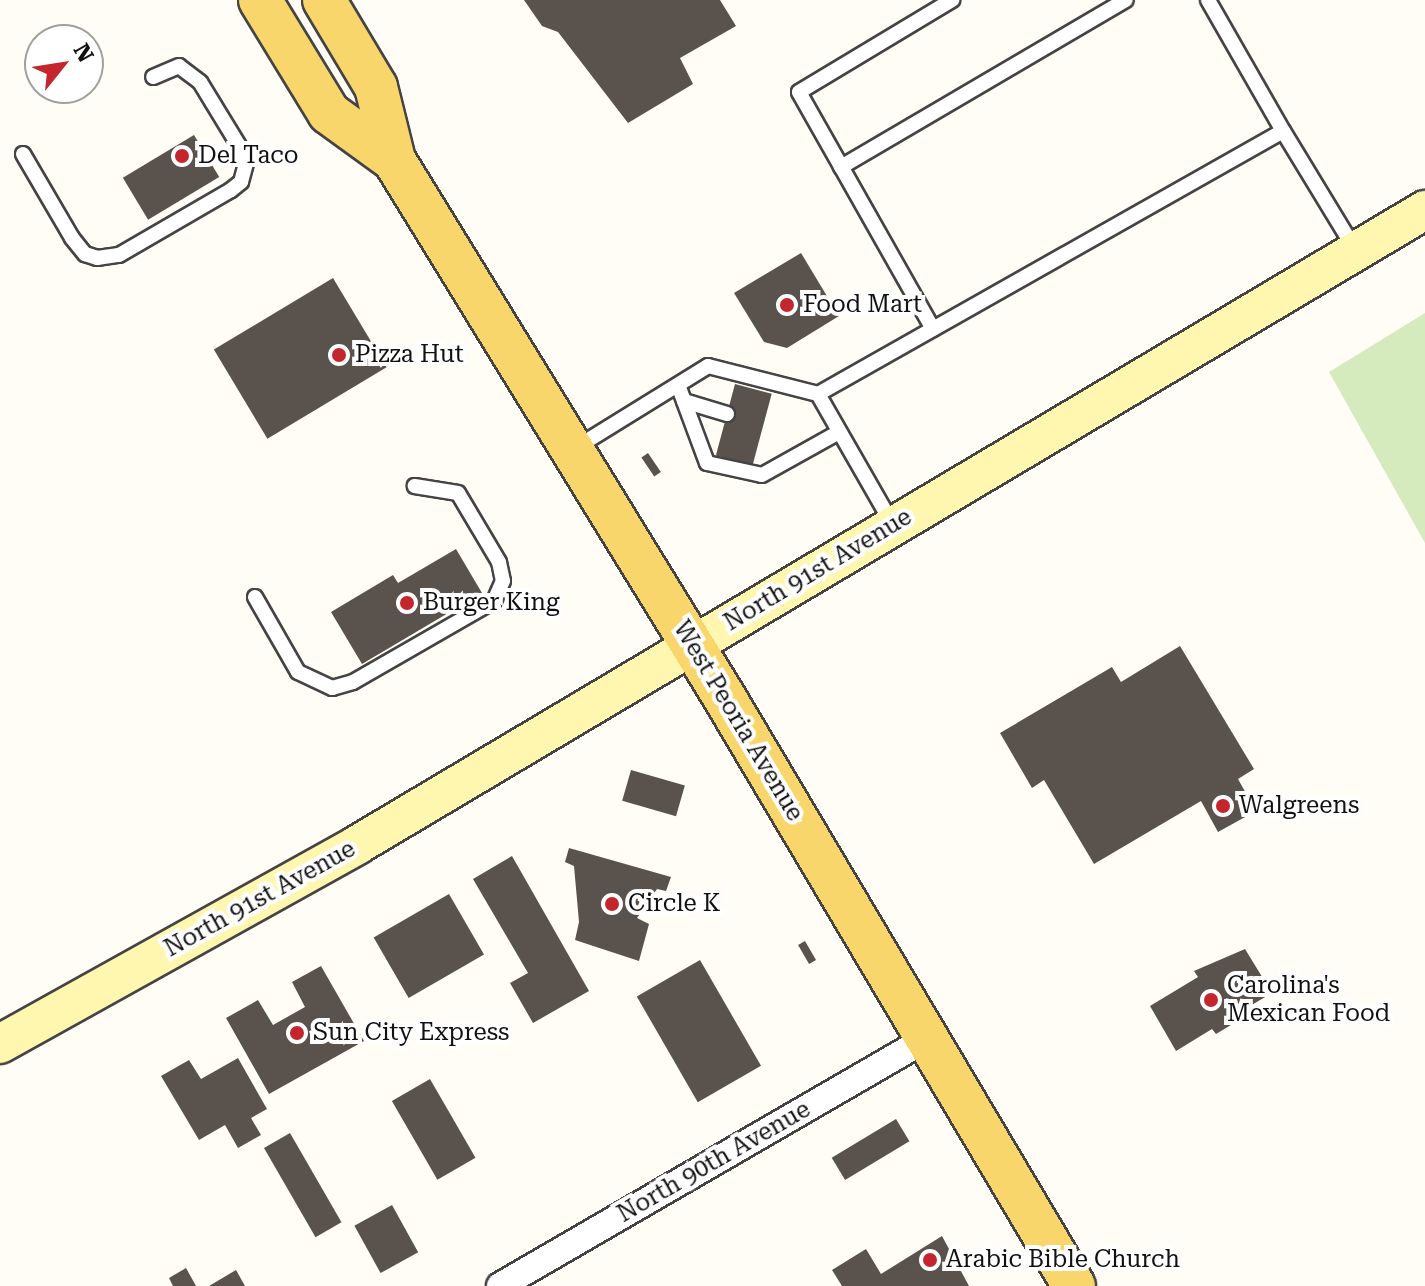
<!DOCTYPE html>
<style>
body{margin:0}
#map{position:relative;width:1425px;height:1286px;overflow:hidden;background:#fffdf5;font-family:"Roboto Serif",serif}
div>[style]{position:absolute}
.green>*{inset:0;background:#d5ebbd}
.building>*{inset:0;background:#5a524d;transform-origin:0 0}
.roads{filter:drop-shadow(2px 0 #444) drop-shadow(-2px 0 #444) drop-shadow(0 2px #444) drop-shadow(0 -2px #444)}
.service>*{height:14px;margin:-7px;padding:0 7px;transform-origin:7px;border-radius:7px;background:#fff}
.minor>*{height:26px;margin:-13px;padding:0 13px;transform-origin:13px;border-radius:13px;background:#fff}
.secondary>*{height:38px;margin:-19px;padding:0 19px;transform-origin:19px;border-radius:19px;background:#fff6b0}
.primary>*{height:42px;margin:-21px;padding:0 21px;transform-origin:21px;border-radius:21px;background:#f9d66b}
.dots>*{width:22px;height:22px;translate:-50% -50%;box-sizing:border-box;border:4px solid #fff;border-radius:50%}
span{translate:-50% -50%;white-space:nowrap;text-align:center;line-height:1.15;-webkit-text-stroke:8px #fff;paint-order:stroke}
.poi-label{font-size:24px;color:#111}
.left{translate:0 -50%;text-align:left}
.street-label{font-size:24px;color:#111}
.north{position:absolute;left:24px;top:24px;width:80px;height:80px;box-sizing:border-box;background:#fff;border:2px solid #a0a0a0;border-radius:50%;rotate:60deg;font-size:22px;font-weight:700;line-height:32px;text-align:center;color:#111}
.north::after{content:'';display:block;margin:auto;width:28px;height:36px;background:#c4262e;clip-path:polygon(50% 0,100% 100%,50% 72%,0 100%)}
</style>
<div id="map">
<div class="green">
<i style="clip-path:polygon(1425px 313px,1425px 543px,1329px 372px)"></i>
</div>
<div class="building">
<i style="clip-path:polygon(524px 0,720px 0,736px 26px,680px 58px,693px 84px,628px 123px,558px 32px,542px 26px)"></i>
<i style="left:194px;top:135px;width:49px;height:83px;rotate:59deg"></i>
<i style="clip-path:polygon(801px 253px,839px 316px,787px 348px,764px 342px,734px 293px)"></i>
<i style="left:333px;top:278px;width:104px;height:139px;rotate:59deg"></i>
<i style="left:735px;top:384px;width:38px;height:74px;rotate:15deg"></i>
<i style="left:648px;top:453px;width:23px;height:8px;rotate:56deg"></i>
<i style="clip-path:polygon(456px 549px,482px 593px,362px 664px,331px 612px,393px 575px,398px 583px)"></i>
<i style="clip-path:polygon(1180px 646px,1254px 769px,1238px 779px,1256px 811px,1218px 832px,1201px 801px,1094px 864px,1044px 780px,1032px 788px,1000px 733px,1112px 667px,1121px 682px)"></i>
<i style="left:631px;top:770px;width:56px;height:32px;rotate:16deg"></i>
<i style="clip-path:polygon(569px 848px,671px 877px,666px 891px,657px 889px,637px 918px,649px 924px,639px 961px,575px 940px,579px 922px,574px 866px,565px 862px)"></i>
<i style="clip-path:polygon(512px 856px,589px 991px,533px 1023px,510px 983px,528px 973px,473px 879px)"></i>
<i style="left:449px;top:894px;width:70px;height:87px;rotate:60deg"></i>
<i style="left:805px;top:941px;width:22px;height:8px;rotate:60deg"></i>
<i style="clip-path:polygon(1245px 949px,1272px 993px,1228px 1019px,1231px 1025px,1216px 1034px,1212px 1029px,1176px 1051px,1150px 1006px,1198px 977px,1194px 971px)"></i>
<i style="left:700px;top:960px;width:122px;height:73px;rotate:60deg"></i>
<i style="clip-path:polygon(321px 966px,364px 1041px,269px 1094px,226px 1018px,258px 1000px,273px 1025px,305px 1007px,292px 982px)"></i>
<i style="clip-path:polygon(238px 1058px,267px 1109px,251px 1118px,261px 1135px,238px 1148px,225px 1125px,199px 1140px,161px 1076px,189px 1060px,201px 1079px)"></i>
<i style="left:430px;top:1079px;width:91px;height:44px;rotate:60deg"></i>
<i style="left:896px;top:1119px;width:26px;height:75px;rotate:59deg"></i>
<i style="left:290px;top:1133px;width:103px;height:30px;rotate:60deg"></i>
<i style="left:392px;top:1205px;width:54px;height:43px;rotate:61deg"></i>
<i style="clip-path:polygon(942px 1236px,969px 1286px,842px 1286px,832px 1270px,866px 1249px,881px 1274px)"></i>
<i style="clip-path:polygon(186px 1268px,196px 1286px,173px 1286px,169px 1278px)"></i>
<i style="clip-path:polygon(236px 1270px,245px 1286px,209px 1286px)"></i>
</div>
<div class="roads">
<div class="service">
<i style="left:1208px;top:0;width:151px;rotate:60.2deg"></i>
<i style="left:23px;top:154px;width:97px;rotate:59.7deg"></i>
<i style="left:72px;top:238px;width:21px;rotate:51deg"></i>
<i style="left:85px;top:254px;width:13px;rotate:18deg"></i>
<i style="left:97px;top:258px;width:22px;rotate:-8deg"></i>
<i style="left:119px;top:255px;width:129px;rotate:-30.1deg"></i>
<i style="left:231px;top:190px;width:13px;rotate:-39deg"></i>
<i style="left:241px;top:182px;width:24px;rotate:-75deg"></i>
<i style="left:247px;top:159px;width:90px;rotate:-121.4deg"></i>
<i style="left:200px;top:82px;width:26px;rotate:-143deg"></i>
<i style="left:179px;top:66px;width:28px;rotate:157deg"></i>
<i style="left:841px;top:167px;width:330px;rotate:-30.4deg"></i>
<i style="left:933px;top:329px;width:272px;rotate:-119.5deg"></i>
<i style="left:799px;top:92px;width:179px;rotate:-31deg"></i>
<i style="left:678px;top:385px;width:83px;rotate:69.6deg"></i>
<i style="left:707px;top:463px;width:56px;rotate:12.3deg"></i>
<i style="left:762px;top:475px;width:88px;rotate:-29.2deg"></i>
<i style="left:818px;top:394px;width:151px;rotate:60.2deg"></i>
<i style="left:684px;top:401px;width:45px;rotate:16.8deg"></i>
<i style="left:577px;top:447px;width:154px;rotate:-31.7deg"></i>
<i style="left:708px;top:366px;width:114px;rotate:14.3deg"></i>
<i style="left:818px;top:394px;width:534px;rotate:-29.49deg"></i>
<i style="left:1283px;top:131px;width:140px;rotate:58.7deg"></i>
<i style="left:255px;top:597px;width:86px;rotate:60.2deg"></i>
<i style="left:298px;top:672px;width:38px;rotate:25deg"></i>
<i style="left:332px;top:688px;width:22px;rotate:-16deg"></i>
<i style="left:353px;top:682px;width:163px;rotate:-29.9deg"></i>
<i style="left:494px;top:601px;width:22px;rotate:-66deg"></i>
<i style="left:503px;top:581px;width:19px;rotate:-102deg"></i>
<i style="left:499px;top:562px;width:80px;rotate:-120.7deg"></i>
<i style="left:458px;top:493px;width:44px;rotate:-170.8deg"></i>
</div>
<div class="minor">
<i style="left:500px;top:1286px;width:495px;rotate:-30.1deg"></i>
</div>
<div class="secondary">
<i style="left:0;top:1044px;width:409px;rotate:-29.1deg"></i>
<i style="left:357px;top:845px;width:1243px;rotate:-30.73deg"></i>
</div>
<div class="primary">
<i style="left:260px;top:0;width:132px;rotate:58.6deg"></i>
<i style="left:329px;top:113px;width:80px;rotate:35.9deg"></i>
<i style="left:324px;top:0;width:101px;rotate:59.1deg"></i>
<i style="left:376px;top:87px;width:75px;rotate:76.1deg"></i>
<i style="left:394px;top:160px;width:628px;rotate:58.41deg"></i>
<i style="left:723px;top:695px;width:687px;rotate:59.29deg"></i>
</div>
</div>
<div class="dots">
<i style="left:182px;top:156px;background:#c4262e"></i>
<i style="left:787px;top:305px;background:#c4262e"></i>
<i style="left:339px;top:355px;background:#c4262e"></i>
<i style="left:407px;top:603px;background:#c4262e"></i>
<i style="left:1223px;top:806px;background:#c4262e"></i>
<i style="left:612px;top:904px;background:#c4262e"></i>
<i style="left:1211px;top:1000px;background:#c4262e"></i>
<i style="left:297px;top:1033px;background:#c4262e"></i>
<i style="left:930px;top:1260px;background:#c4262e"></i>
</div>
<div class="poi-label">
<span class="left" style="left:198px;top:156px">Del Taco</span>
<span class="left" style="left:803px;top:305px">Food Mart</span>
<span class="left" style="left:355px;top:355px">Pizza Hut</span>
<span class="left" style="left:423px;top:603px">Burger King</span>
<span class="left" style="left:1239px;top:806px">Walgreens</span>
<span class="left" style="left:628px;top:904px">Circle K</span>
<span class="left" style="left:1227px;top:1000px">Carolina's<br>Mexican Food</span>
<span class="left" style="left:313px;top:1033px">Sun City Express</span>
<span class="left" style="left:946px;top:1260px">Arabic Bible Church</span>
</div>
<div class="street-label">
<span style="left:818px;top:570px;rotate:-31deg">North 91st Avenue</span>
<span style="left:738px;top:721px;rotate:59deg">West Peoria Avenue</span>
<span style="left:260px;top:899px;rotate:-29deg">North 91st Avenue</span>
<span style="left:714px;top:1162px;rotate:-30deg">North 90th Avenue</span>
</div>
<div class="north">N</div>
</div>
